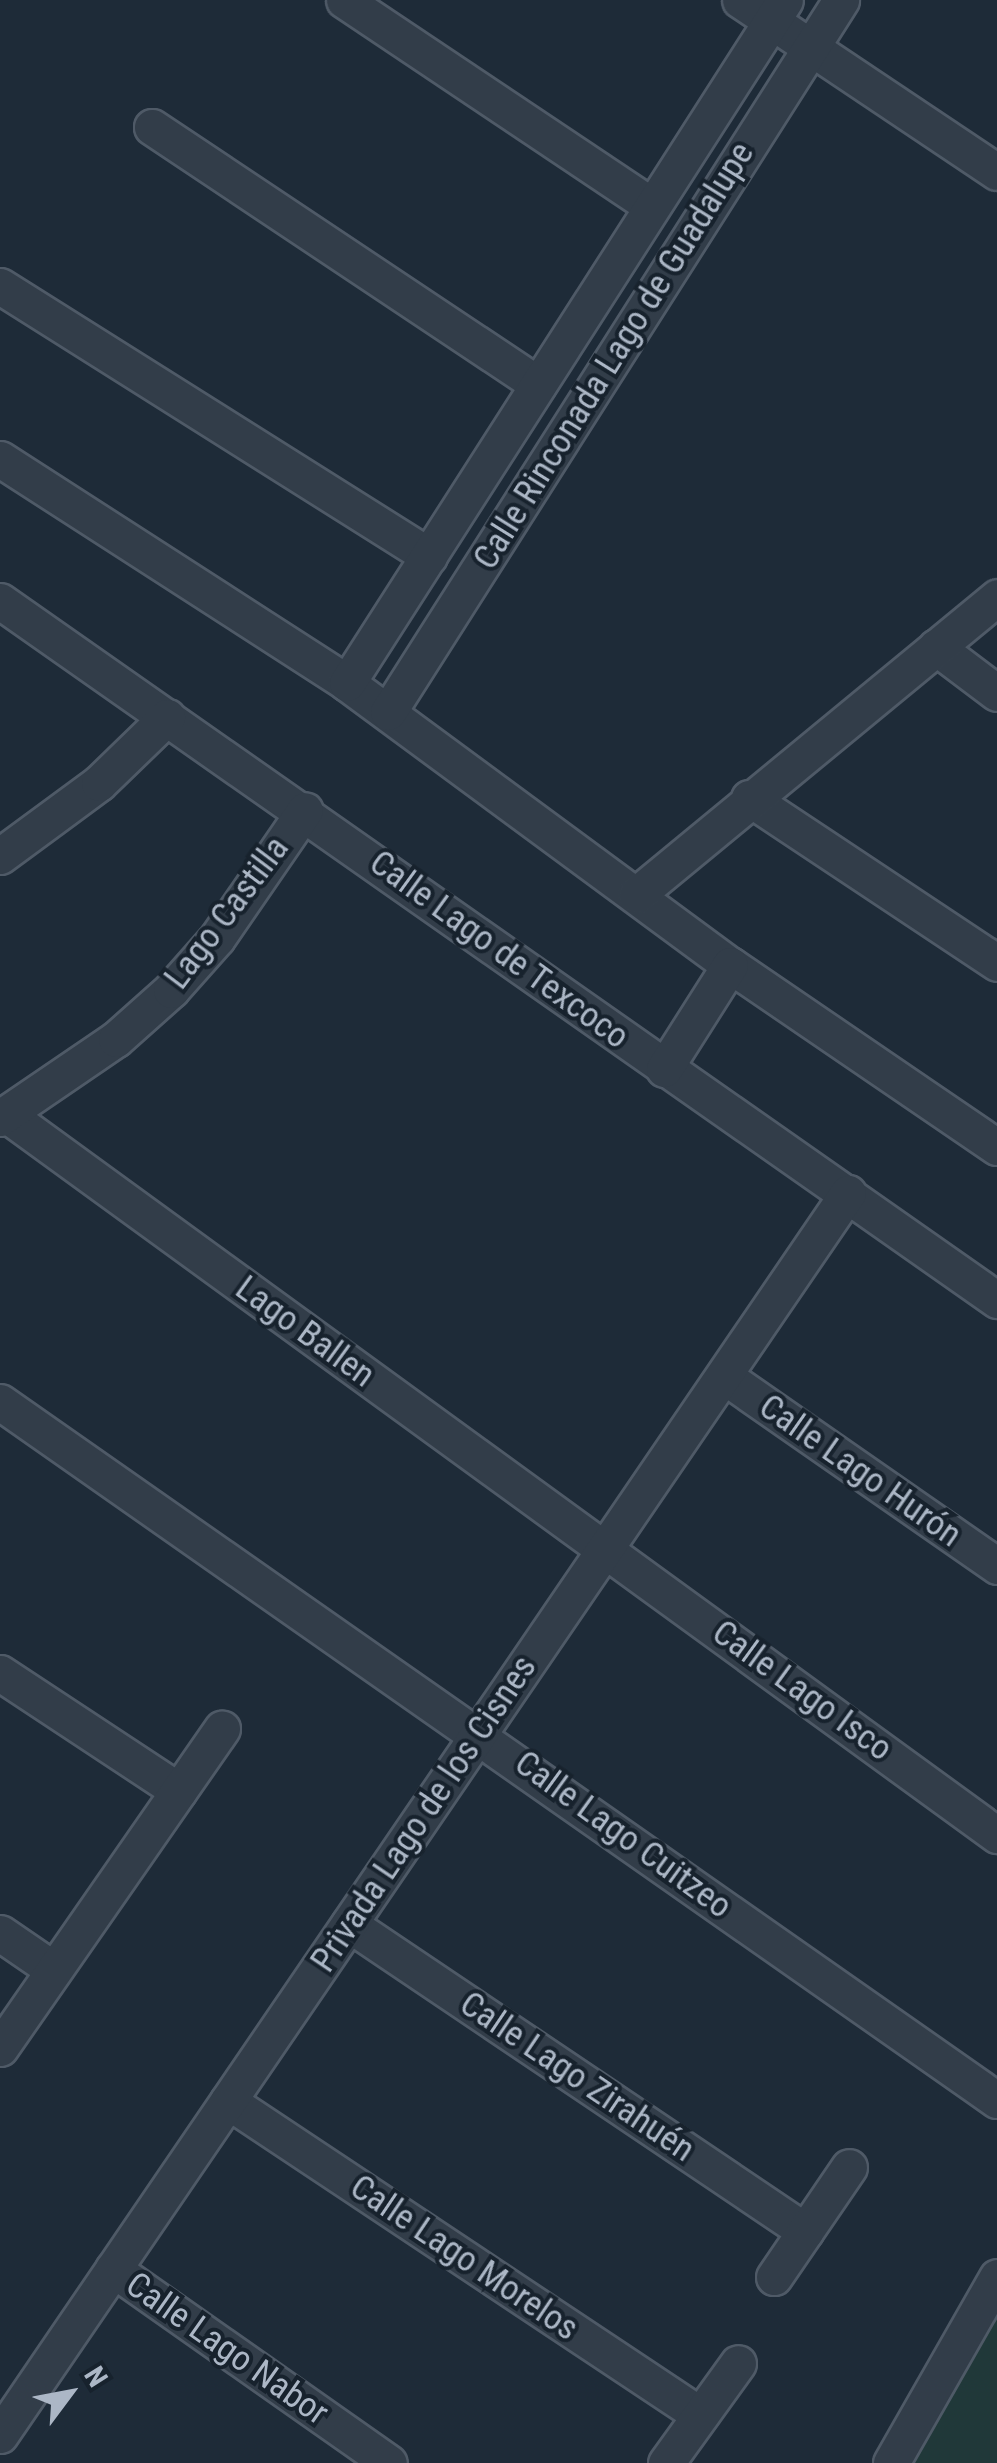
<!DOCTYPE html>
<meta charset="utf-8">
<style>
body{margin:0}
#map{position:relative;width:997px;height:2463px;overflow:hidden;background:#1e2b38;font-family:"Roboto Condensed",sans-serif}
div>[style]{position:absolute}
.green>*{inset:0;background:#203839}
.roads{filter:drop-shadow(2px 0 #4f5a67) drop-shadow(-2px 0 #4f5a67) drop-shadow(0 2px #4f5a67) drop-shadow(0 -2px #4f5a67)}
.street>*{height:35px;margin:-17.5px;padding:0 17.5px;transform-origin:17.5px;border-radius:17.5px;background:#323d49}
span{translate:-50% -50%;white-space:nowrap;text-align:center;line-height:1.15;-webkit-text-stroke:8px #17222d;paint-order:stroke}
.street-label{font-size:35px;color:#acb7c6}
.north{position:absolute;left:20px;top:2343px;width:100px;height:100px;-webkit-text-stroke:8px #17222d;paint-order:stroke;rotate:58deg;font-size:28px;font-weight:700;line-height:40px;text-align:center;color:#acb7c6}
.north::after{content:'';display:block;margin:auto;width:35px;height:45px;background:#acb7c6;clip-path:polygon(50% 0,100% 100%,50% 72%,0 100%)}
</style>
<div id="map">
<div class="green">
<i style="clip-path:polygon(997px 2273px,997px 2463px,880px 2463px)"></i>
</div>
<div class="roads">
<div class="street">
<i style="left:344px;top:0;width:367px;rotate:33.8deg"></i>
<i style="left:740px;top:0;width:309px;rotate:33.8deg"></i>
<i style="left:152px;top:127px;width:464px;rotate:33.7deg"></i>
<i style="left:0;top:286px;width:507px;rotate:32.19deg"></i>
<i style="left:0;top:459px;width:413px;rotate:32.8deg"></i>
<i style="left:347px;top:683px;width:476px;rotate:36.4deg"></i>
<i style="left:730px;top:965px;width:323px;rotate:34.3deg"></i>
<i style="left:0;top:601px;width:1218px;rotate:35.03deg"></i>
<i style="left:936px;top:647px;width:76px;rotate:37deg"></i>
<i style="left:347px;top:683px;width:811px;rotate:-57.33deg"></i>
<i style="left:388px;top:712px;width:844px;rotate:-57.53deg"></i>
<i style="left:749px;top:798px;width:298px;rotate:33.6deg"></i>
<i style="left:0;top:856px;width:123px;rotate:-36.4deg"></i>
<i style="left:99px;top:783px;width:95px;rotate:-44.1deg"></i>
<i style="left:636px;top:895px;width:468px;rotate:-39.5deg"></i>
<i style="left:664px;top:1069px;width:123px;rotate:-57.6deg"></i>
<i style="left:6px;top:1114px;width:1226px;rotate:36.04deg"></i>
<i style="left:0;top:1118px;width:140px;rotate:-34.3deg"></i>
<i style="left:116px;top:1039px;width:74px;rotate:-41.7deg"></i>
<i style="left:171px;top:990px;width:69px;rotate:-48.5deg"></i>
<i style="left:217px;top:938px;width:155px;rotate:-55.5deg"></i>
<i style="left:724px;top:1376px;width:333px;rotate:34.8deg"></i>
<i style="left:0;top:1402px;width:1217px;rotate:35deg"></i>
<i style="left:0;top:1673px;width:214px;rotate:33.4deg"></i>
<i style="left:349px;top:1924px;width:550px;rotate:33.95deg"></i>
<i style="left:0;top:1933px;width:65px;rotate:34.4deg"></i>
<i style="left:0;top:2048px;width:389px;rotate:-55.2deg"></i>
<i style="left:228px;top:2101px;width:567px;rotate:33.63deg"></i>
<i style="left:113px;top:2269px;width:337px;rotate:35.1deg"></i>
<i style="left:774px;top:2277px;width:133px;rotate:-55.7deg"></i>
<i style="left:0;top:2435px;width:1504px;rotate:-55.68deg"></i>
<i style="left:666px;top:2463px;width:123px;rotate:-54.2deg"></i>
<i style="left:891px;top:2463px;width:214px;rotate:-60.3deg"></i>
</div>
</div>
<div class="street-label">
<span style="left:614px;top:356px;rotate:-58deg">Calle Rinconada Lago de Guadalupe</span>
<span style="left:227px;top:913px;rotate:-53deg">Lago Castilla</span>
<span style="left:499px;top:950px;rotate:36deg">Calle Lago de Texcoco</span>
<span style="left:305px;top:1332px;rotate:36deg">Lago Ballen</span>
<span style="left:860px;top:1471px;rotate:35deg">Calle Lago Hurón</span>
<span style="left:802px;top:1691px;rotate:36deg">Calle Lago Isco</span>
<span style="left:424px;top:1814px;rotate:-56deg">Privada Lago de los Cisnes</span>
<span style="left:623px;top:1835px;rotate:36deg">Calle Lago Cuitzeo</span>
<span style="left:577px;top:2077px;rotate:34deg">Calle Lago Zirahuén</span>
<span style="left:464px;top:2258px;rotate:34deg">Calle Lago Morelos</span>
<span style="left:227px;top:2349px;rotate:35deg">Calle Lago Nabor</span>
</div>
<div class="north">N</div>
</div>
